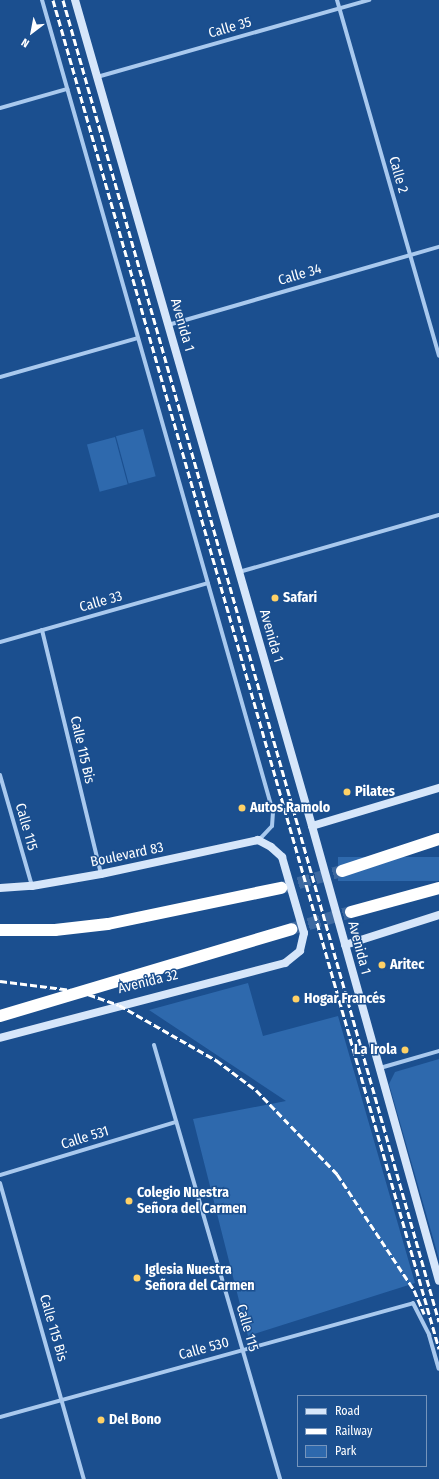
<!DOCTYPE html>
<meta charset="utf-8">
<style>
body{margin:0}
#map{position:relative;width:439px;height:1479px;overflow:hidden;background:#1b4f8f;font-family:"Fira Sans Condensed",sans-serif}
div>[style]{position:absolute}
.green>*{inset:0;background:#2e69ad;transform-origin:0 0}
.highway-tunnel>*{height:12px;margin-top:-6px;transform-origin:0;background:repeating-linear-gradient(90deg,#3d69a0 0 12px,transparent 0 18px)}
.street>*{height:4px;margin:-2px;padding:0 2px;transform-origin:2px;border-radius:2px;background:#a9c9ee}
.secondary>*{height:8px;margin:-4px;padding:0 4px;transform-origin:4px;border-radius:4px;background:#d6e6fa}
.highway>*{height:12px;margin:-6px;padding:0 6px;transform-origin:6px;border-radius:6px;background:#fff}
.rail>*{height:3px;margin-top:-1.5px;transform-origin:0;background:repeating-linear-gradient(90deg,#fff 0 7px,transparent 0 10px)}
.dots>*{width:11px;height:11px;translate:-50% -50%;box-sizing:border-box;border:2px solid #1b4f8f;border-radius:50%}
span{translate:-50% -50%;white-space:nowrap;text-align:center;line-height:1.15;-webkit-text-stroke:3px #1b4f8f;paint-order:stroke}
.street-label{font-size:14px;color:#fff}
.poi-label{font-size:14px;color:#fff;font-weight:700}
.left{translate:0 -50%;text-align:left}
.right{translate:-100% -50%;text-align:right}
.legend{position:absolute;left:297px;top:1395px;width:130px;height:72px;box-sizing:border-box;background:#1b4f8f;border:1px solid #7695bc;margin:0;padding:5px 7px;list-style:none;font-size:12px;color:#fff}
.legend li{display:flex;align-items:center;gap:8px;height:20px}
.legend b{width:20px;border:1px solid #7695bc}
.north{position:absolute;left:12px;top:12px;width:40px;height:40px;-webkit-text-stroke:3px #1b4f8f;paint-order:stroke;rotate:212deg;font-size:11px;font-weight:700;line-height:16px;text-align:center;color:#fff}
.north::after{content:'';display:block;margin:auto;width:14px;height:18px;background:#fff;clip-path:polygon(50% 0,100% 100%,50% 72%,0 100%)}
</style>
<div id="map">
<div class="green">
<i style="left:143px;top:429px;width:49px;height:28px;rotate:75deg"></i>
<i style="left:115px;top:437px;width:49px;height:29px;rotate:75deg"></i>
<i style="left:439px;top:857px;width:24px;height:101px;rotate:90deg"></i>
<i style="clip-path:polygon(248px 983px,263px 1036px,338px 1016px,415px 1283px,248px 1336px,193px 1119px,286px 1101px,149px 1010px)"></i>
<i style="clip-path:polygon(439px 1059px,439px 1259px,389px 1084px,395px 1072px)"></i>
</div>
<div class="highway-tunnel">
<i style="left:281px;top:888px;width:63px;rotate:-15.6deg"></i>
<i style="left:291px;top:929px;width:62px;rotate:-15.8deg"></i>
</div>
<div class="street">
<i style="left:42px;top:0;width:844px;rotate:74.12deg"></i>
<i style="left:273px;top:812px;width:14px;rotate:94deg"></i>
<i style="left:272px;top:826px;width:19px;rotate:133deg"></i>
<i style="left:337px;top:0;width:370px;rotate:74deg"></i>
<i style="left:97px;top:77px;width:283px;rotate:-15.8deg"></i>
<i style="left:0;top:108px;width:70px;rotate:-15.8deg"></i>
<i style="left:168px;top:325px;width:282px;rotate:-16.1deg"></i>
<i style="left:0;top:377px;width:143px;rotate:-15.8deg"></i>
<i style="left:239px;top:572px;width:208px;rotate:-15.9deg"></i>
<i style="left:42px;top:630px;width:251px;rotate:76.4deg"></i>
<i style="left:0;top:642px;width:216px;rotate:-15.8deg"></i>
<i style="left:0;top:775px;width:116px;rotate:73.9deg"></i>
<i style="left:154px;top:1045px;width:452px;rotate:73.8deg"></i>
<i style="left:380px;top:1068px;width:61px;rotate:-16.1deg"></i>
<i style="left:0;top:1175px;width:184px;rotate:-16.8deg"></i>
<i style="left:0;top:1183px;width:308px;rotate:74.2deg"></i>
<i style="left:0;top:1417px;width:428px;rotate:-15.4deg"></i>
<i style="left:413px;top:1303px;width:36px;rotate:63deg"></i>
<i style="left:429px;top:1335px;width:35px;rotate:74deg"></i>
</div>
<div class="secondary">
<i style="left:75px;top:0;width:859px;rotate:73.99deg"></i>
<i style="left:312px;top:826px;width:472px;rotate:74.4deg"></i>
<i style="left:312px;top:826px;width:133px;rotate:-16.7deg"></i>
<i style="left:0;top:888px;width:32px;rotate:-4deg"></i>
<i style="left:32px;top:886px;width:70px;rotate:-9.9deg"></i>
<i style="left:101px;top:874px;width:161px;rotate:-12.2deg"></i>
<i style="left:258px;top:840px;width:15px;rotate:28deg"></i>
<i style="left:271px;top:847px;width:15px;rotate:42deg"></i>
<i style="left:282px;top:857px;width:79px;rotate:73.9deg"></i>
<i style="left:304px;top:933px;width:18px;rotate:103deg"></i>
<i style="left:300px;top:951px;width:19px;rotate:141deg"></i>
<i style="left:285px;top:963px;width:295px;rotate:165.3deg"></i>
<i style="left:345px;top:945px;width:99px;rotate:-17.7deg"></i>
</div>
<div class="highway">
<i style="left:342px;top:871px;width:102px;rotate:-18.3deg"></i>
<i style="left:351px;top:912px;width:91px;rotate:-15.3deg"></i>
<i style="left:0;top:930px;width:55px"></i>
<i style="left:55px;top:930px;width:53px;rotate:-6.5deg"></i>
<i style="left:108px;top:924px;width:177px;rotate:-11.8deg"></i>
<i style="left:0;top:1016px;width:304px;rotate:-16.6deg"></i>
</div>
<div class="rail">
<i style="left:53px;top:0;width:1403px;rotate:74.03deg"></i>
<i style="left:63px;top:0;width:1374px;rotate:74.12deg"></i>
<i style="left:0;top:981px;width:80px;rotate:7.2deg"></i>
<i style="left:79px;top:991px;width:42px;rotate:19.3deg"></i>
<i style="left:119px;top:1005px;width:112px;rotate:29.6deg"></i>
<i style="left:216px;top:1060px;width:50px;rotate:36.9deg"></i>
<i style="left:256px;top:1090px;width:117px;rotate:46deg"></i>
<i style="left:337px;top:1174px;width:139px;rotate:56.4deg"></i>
<i style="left:414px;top:1290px;width:26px;rotate:67deg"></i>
</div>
<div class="dots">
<i style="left:275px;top:598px;background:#ffd166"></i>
<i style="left:347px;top:792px;background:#ffd166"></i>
<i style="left:242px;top:808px;background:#ffd166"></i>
<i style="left:382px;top:965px;background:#ffd166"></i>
<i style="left:296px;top:999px;background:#ffd166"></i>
<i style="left:405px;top:1050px;background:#ffd166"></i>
<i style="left:129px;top:1201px;background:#ffd166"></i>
<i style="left:137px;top:1278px;background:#ffd166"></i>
<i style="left:101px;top:1420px;background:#ffd166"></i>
</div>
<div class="street-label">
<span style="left:230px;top:28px;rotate:-16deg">Calle 35</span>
<span style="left:398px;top:175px;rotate:74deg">Calle 2</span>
<span style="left:300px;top:275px;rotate:-16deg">Calle 34</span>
<span style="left:182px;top:325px;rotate:74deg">Avenida 1</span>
<span style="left:101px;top:602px;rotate:-16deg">Calle 33</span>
<span style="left:271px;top:636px;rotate:74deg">Avenida 1</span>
<span style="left:82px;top:750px;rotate:77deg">Calle 115 Bis</span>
<span style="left:26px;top:827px;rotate:74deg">Calle 115</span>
<span style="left:127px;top:855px;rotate:-12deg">Boulevard 83</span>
<span style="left:359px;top:948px;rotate:75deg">Avenida 1</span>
<span style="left:148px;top:982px;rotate:-14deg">Avenida 32</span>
<span style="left:85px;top:1138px;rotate:-17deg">Calle 531</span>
<span style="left:53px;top:1328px;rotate:74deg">Calle 115 Bis</span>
<span style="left:247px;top:1328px;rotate:74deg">Calle 115</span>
<span style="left:204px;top:1349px;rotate:-15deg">Calle 530</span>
</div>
<div class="poi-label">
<span class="left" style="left:283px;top:598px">Safari</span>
<span class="left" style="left:355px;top:792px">Pilates</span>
<span class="left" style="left:250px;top:808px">Autos Ramolo</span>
<span class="left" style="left:390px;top:965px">Aritec</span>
<span class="left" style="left:304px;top:999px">Hogar Francés</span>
<span class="right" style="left:397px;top:1050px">La Irola</span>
<span class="left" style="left:137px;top:1201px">Colegio Nuestra<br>Señora del Carmen</span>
<span class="left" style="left:145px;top:1278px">Iglesia Nuestra<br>Señora del Carmen</span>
<span class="left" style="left:109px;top:1420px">Del Bono</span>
</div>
<ul class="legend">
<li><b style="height:5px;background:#d6e6fa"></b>Road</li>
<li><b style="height:5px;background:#fff"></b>Railway</li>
<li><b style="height:11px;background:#2e69ad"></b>Park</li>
</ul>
<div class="north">N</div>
</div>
